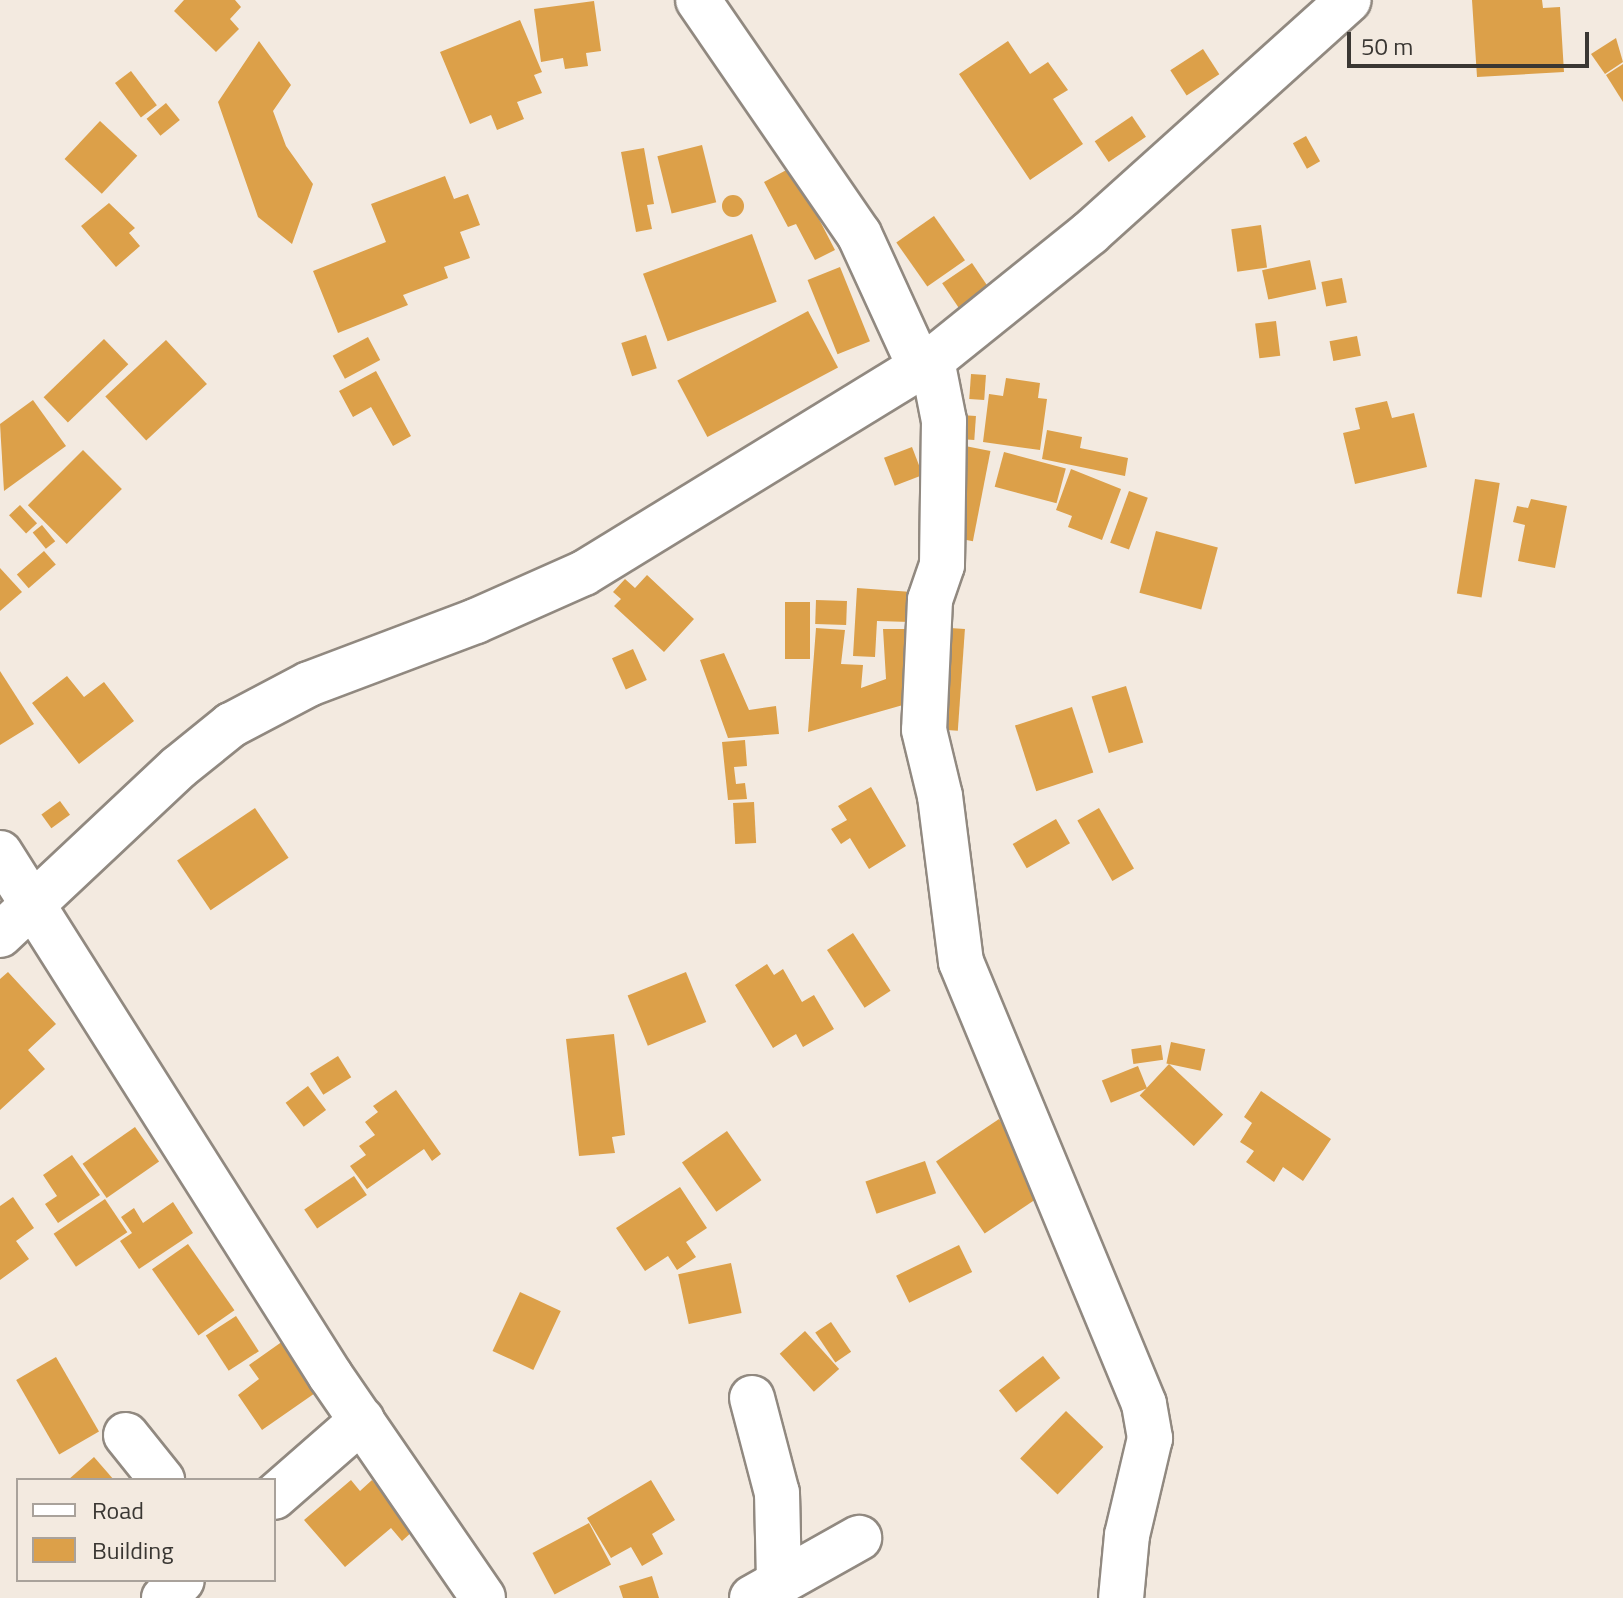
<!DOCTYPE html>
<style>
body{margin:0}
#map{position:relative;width:1623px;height:1598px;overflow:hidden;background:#f3eae0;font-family:"Titillium Web",sans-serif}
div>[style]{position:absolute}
.building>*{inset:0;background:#dca049;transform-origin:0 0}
.round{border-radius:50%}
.roads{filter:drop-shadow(2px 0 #918980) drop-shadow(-2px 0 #918980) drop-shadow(0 2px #918980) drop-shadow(0 -2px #918980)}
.minor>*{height:44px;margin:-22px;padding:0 22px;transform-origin:22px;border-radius:22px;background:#fff}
span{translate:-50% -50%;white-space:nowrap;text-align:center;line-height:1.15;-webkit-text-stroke:6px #f3eae0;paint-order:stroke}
.legend{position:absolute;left:16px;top:1478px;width:260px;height:104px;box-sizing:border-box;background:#f3eae0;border:2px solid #a9a29b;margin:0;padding:10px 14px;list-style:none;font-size:24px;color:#3a3733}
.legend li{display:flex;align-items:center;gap:16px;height:40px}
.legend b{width:40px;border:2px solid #a9a29b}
.scale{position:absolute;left:1347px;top:32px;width:242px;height:36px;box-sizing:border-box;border:4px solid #3a3733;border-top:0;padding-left:10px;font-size:24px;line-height:28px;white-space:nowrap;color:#3a3733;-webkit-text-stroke:6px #f3eae0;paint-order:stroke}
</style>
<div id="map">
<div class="building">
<i style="clip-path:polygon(184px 0,235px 0,241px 7px,230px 19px,239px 29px,216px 52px,174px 11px)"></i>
<i style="clip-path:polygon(1472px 0,1542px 0,1543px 8px,1560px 7px,1564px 72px,1477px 77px)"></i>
<i style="clip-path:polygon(594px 1px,601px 51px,586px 53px,588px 66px,565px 69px,563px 58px,541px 62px,534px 9px)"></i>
<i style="clip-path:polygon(520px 20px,542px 72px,534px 75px,542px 93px,517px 102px,524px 119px,497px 130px,491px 115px,470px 124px,440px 52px)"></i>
<i style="clip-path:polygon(1616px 38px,1623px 62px,1605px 74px,1591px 54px)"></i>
<i style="clip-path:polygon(259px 41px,291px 85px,273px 111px,286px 146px,313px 184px,292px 244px,258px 217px,218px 102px)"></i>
<i style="clip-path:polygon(1008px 41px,1030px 74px,1048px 62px,1068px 90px,1053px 99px,1083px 144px,1030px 180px,959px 74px)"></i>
<i style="left:1203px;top:49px;width:30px;height:39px;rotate:57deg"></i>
<i style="clip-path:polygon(1623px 64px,1623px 102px,1606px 75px)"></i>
<i style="left:131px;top:71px;width:43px;height:20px;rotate:53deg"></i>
<i style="left:166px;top:103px;width:22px;height:25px;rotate:51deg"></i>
<i style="left:1132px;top:116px;width:25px;height:45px;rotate:56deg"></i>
<i style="left:100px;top:121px;width:51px;height:52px;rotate:43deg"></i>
<i style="left:1306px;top:136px;width:29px;height:15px;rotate:61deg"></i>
<i style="left:702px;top:145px;width:59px;height:46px;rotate:76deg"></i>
<i style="clip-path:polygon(644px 148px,654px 204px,647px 205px,652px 229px,636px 232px,621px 152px)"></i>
<i style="clip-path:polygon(792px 167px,835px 250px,815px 260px,796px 224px,788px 227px,764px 182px)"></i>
<i style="clip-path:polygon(445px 176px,454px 199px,468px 194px,480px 225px,460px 232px,470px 258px,444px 267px,448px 278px,403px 295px,408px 305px,338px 333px,313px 271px,386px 242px,371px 204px)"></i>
<i class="round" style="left:722px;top:195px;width:22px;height:22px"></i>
<i style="clip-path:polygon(109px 203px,135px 228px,129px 233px,140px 246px,116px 267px,81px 226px)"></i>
<i style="left:934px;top:216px;width:54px;height:46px;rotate:55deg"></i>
<i style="left:1261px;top:225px;width:43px;height:30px;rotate:82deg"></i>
<i style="left:752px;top:234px;width:72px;height:116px;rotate:70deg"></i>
<i style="left:1310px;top:260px;width:30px;height:49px;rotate:78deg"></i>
<i style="left:972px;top:263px;width:32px;height:36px;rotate:56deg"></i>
<i style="left:840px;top:267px;width:80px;height:35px;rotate:68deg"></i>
<i style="left:1342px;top:278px;width:25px;height:21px;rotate:79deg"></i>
<i style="left:808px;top:311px;width:64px;height:148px;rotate:62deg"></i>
<i style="left:1276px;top:321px;width:35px;height:21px;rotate:83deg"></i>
<i style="left:646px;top:335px;width:35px;height:26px;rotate:72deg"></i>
<i style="left:1357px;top:336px;width:20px;height:28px;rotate:79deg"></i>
<i style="left:368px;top:337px;width:26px;height:40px;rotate:62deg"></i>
<i style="left:104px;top:339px;width:35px;height:84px;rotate:46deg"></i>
<i style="left:166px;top:340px;width:60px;height:83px;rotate:47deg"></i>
<i style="clip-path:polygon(376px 371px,411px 436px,393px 446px,371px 407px,353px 417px,339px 391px)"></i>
<i style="left:971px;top:374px;width:15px;height:25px;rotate:4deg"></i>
<i style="clip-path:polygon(1006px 378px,1040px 383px,1038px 398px,1047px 399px,1040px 450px,983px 442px,989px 394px,1003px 396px)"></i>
<i style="clip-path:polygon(33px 400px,66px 446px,4px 491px,0 424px)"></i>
<i style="clip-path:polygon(1387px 401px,1392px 418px,1414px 413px,1427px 467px,1355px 484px,1343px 433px,1360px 429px,1355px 408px)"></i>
<i style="left:961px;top:415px;width:15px;height:24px;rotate:4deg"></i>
<i style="clip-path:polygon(1047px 430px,1082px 437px,1080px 448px,1128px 458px,1125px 476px,1042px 459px)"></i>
<i style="left:960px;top:445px;width:31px;height:92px;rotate:11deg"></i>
<i style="left:912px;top:447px;width:30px;height:30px;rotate:69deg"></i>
<i style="left:83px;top:450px;width:55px;height:78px;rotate:45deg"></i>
<i style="left:1004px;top:452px;width:64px;height:36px;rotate:15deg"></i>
<i style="clip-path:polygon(1071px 469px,1121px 489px,1102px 540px,1068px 527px,1072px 516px,1056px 510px)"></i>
<i style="left:1475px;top:479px;width:25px;height:116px;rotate:9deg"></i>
<i style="left:1129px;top:491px;width:20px;height:55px;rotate:20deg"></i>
<i style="clip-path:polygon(1531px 499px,1567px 506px,1555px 568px,1518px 561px,1525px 525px,1513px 522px,1517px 506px,1528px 508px)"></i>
<i style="left:20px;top:505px;width:25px;height:15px;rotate:47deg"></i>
<i style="left:42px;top:525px;width:21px;height:12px;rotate:51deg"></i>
<i style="left:1156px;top:531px;width:64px;height:64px;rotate:15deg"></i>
<i style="left:44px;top:551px;width:18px;height:36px;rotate:49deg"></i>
<i style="clip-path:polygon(0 568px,22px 592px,0 611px)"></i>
<i style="clip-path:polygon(647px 575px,694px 619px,664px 652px,614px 606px,621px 599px,613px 592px,625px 579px,635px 588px)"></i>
<i style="clip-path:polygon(857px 588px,912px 592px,910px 622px,877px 621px,875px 657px,853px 656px)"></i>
<i style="left:816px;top:600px;width:31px;height:24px;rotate:2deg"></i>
<i style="left:785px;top:602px;width:25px;height:57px"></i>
<i style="left:935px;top:627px;width:30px;height:102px;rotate:4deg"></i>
<i style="clip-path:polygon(816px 628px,845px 630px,841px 664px,863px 665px,861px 688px,886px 679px,883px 629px,911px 629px,910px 703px,808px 732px)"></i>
<i style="left:633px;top:649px;width:34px;height:23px;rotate:66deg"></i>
<i style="clip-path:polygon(724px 653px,749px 710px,776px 706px,779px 734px,728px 738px,700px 660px)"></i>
<i style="clip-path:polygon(0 671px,34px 724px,0 745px)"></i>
<i style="clip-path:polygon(67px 676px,84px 697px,104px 682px,134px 721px,79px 764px,32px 703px)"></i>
<i style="left:1126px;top:686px;width:59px;height:36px;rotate:73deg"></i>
<i style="left:1072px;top:707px;width:69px;height:60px;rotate:72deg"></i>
<i style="clip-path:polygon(745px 740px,747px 766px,734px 767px,736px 784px,745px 783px,747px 799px,728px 800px,722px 742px)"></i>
<i style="clip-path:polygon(871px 787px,906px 846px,869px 869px,850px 838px,841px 844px,831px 829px,847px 820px,838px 806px)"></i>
<i style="left:60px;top:801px;width:17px;height:23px;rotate:54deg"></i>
<i style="left:754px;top:802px;width:41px;height:21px;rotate:87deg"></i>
<i style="left:255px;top:808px;width:60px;height:94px;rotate:56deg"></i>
<i style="left:1099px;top:808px;width:70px;height:25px;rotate:60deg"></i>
<i style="left:1056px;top:819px;width:28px;height:50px;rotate:60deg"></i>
<i style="left:853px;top:933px;width:69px;height:31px;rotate:57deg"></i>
<i style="clip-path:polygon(767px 964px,774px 975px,783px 969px,802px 1002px,814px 995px,834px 1029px,803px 1047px,796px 1034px,773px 1048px,735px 985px)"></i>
<i style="clip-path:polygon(8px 972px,56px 1024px,28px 1050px,45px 1069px,0 1110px,0 979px)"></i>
<i style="left:686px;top:972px;width:54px;height:63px;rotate:68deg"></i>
<i style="clip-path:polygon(614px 1034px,625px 1135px,612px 1137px,615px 1153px,579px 1156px,566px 1039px)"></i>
<i style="left:1171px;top:1042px;width:35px;height:22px;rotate:12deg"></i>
<i style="left:1161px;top:1045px;width:15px;height:30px;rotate:82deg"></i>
<i style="left:338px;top:1056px;width:25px;height:33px;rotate:58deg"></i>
<i style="left:1169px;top:1064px;width:74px;height:43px;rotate:43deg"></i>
<i style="left:1138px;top:1066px;width:24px;height:39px;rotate:68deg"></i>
<i style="left:308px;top:1086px;width:30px;height:28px;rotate:53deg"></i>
<i style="clip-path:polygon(396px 1090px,441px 1154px,432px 1161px,424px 1149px,367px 1189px,350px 1166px,366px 1155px,359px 1146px,375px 1135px,365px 1122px,378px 1112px,373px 1106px)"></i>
<i style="clip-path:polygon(1261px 1091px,1331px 1139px,1303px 1181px,1283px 1167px,1274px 1182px,1246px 1162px,1254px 1151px,1240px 1142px,1252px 1123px,1244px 1117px)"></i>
<i style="left:999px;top:1119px;width:87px;height:76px;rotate:56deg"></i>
<i style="left:135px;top:1127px;width:42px;height:64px;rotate:55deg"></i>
<i style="left:727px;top:1131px;width:60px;height:55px;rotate:55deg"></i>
<i style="clip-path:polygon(72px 1155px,100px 1195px,58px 1223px,45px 1204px,57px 1196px,43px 1175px)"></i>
<i style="left:925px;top:1161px;width:34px;height:63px;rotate:71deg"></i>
<i style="left:354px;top:1176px;width:23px;height:60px;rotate:56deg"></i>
<i style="clip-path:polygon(680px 1187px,707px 1228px,686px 1242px,696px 1257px,677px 1270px,668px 1256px,645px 1271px,616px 1228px)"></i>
<i style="clip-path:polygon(13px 1197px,34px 1228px,16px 1241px,29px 1259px,0 1280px,0 1206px)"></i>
<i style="left:105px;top:1199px;width:40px;height:62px;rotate:56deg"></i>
<i style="clip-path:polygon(173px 1202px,193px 1233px,139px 1269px,120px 1241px,132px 1233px,121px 1217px,134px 1208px,143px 1223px)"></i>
<i style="left:188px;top:1244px;width:81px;height:44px;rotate:55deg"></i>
<i style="left:959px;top:1245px;width:30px;height:70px;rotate:64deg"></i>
<i style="left:731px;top:1263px;width:51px;height:54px;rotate:78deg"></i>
<i style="left:520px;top:1292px;width:45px;height:65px;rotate:25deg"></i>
<i style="left:236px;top:1316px;width:42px;height:36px;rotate:57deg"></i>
<i style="left:831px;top:1322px;width:36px;height:19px;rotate:56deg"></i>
<i style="left:805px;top:1331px;width:51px;height:34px;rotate:48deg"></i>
<i style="clip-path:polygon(283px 1341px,318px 1391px,262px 1430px,238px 1395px,259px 1379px,249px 1365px)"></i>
<i style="left:1043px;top:1356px;width:28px;height:56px;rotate:52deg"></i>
<i style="left:56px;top:1357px;width:86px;height:46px;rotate:60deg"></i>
<i style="left:1066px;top:1411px;width:52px;height:66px;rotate:44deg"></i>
<i style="clip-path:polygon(94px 1457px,114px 1480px,68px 1480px)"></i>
<i style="clip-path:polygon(351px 1480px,360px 1491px,372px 1480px,414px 1530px,402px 1541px,391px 1528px,345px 1567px,304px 1520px)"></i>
<i style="clip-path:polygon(651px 1480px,675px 1520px,652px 1534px,663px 1554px,642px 1566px,631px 1547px,611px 1558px,587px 1518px)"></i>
<i style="left:589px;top:1523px;width:47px;height:64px;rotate:62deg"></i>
<i style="clip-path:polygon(652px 1576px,659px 1598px,623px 1598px,619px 1586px)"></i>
</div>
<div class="roads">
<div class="minor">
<i style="left:698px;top:0;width:284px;rotate:55.5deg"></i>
<i style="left:859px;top:234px;width:144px;rotate:65.4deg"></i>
<i style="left:932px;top:360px;width:62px;rotate:78.9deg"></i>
<i style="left:944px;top:421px;width:144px;rotate:90.8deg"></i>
<i style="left:942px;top:565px;width:37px;rotate:109deg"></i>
<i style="left:930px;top:600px;width:130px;rotate:92.6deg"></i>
<i style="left:924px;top:730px;width:68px;rotate:76.4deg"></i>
<i style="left:940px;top:796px;width:167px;rotate:82.8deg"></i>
<i style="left:961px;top:962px;width:478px;rotate:67.5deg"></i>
<i style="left:1144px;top:1404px;width:35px;rotate:80deg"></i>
<i style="left:1150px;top:1438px;width:100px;rotate:103.3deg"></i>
<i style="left:1127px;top:1535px;width:63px;rotate:95.4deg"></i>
<i style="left:0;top:853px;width:618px;rotate:57.7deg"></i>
<i style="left:330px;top:1375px;width:270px;rotate:55.5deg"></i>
<i style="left:0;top:935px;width:245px;rotate:-43.2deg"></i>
<i style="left:179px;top:767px;width:67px;rotate:-38.9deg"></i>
<i style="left:231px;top:725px;width:88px;rotate:-27.7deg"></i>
<i style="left:309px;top:684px;width:178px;rotate:-20.7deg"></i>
<i style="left:476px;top:621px;width:118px;rotate:-24deg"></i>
<i style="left:584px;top:573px;width:408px;rotate:-31.5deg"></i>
<i style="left:932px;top:360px;width:203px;rotate:-38.8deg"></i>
<i style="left:1090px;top:233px;width:348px;rotate:-42deg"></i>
<i style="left:752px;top:1398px;width:98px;rotate:75.3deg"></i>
<i style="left:777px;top:1493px;width:87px;rotate:88.7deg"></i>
<i style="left:126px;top:1435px;width:58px;rotate:51.3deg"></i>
<i style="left:274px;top:1497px;width:117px;rotate:-41.2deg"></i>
<i style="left:164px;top:1598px;width:25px;rotate:-45deg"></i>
<i style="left:752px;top:1598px;width:123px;rotate:-29.3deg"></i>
</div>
</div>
<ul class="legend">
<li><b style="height:10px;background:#fff"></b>Road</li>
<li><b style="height:22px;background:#dca049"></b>Building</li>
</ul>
<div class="scale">50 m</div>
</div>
